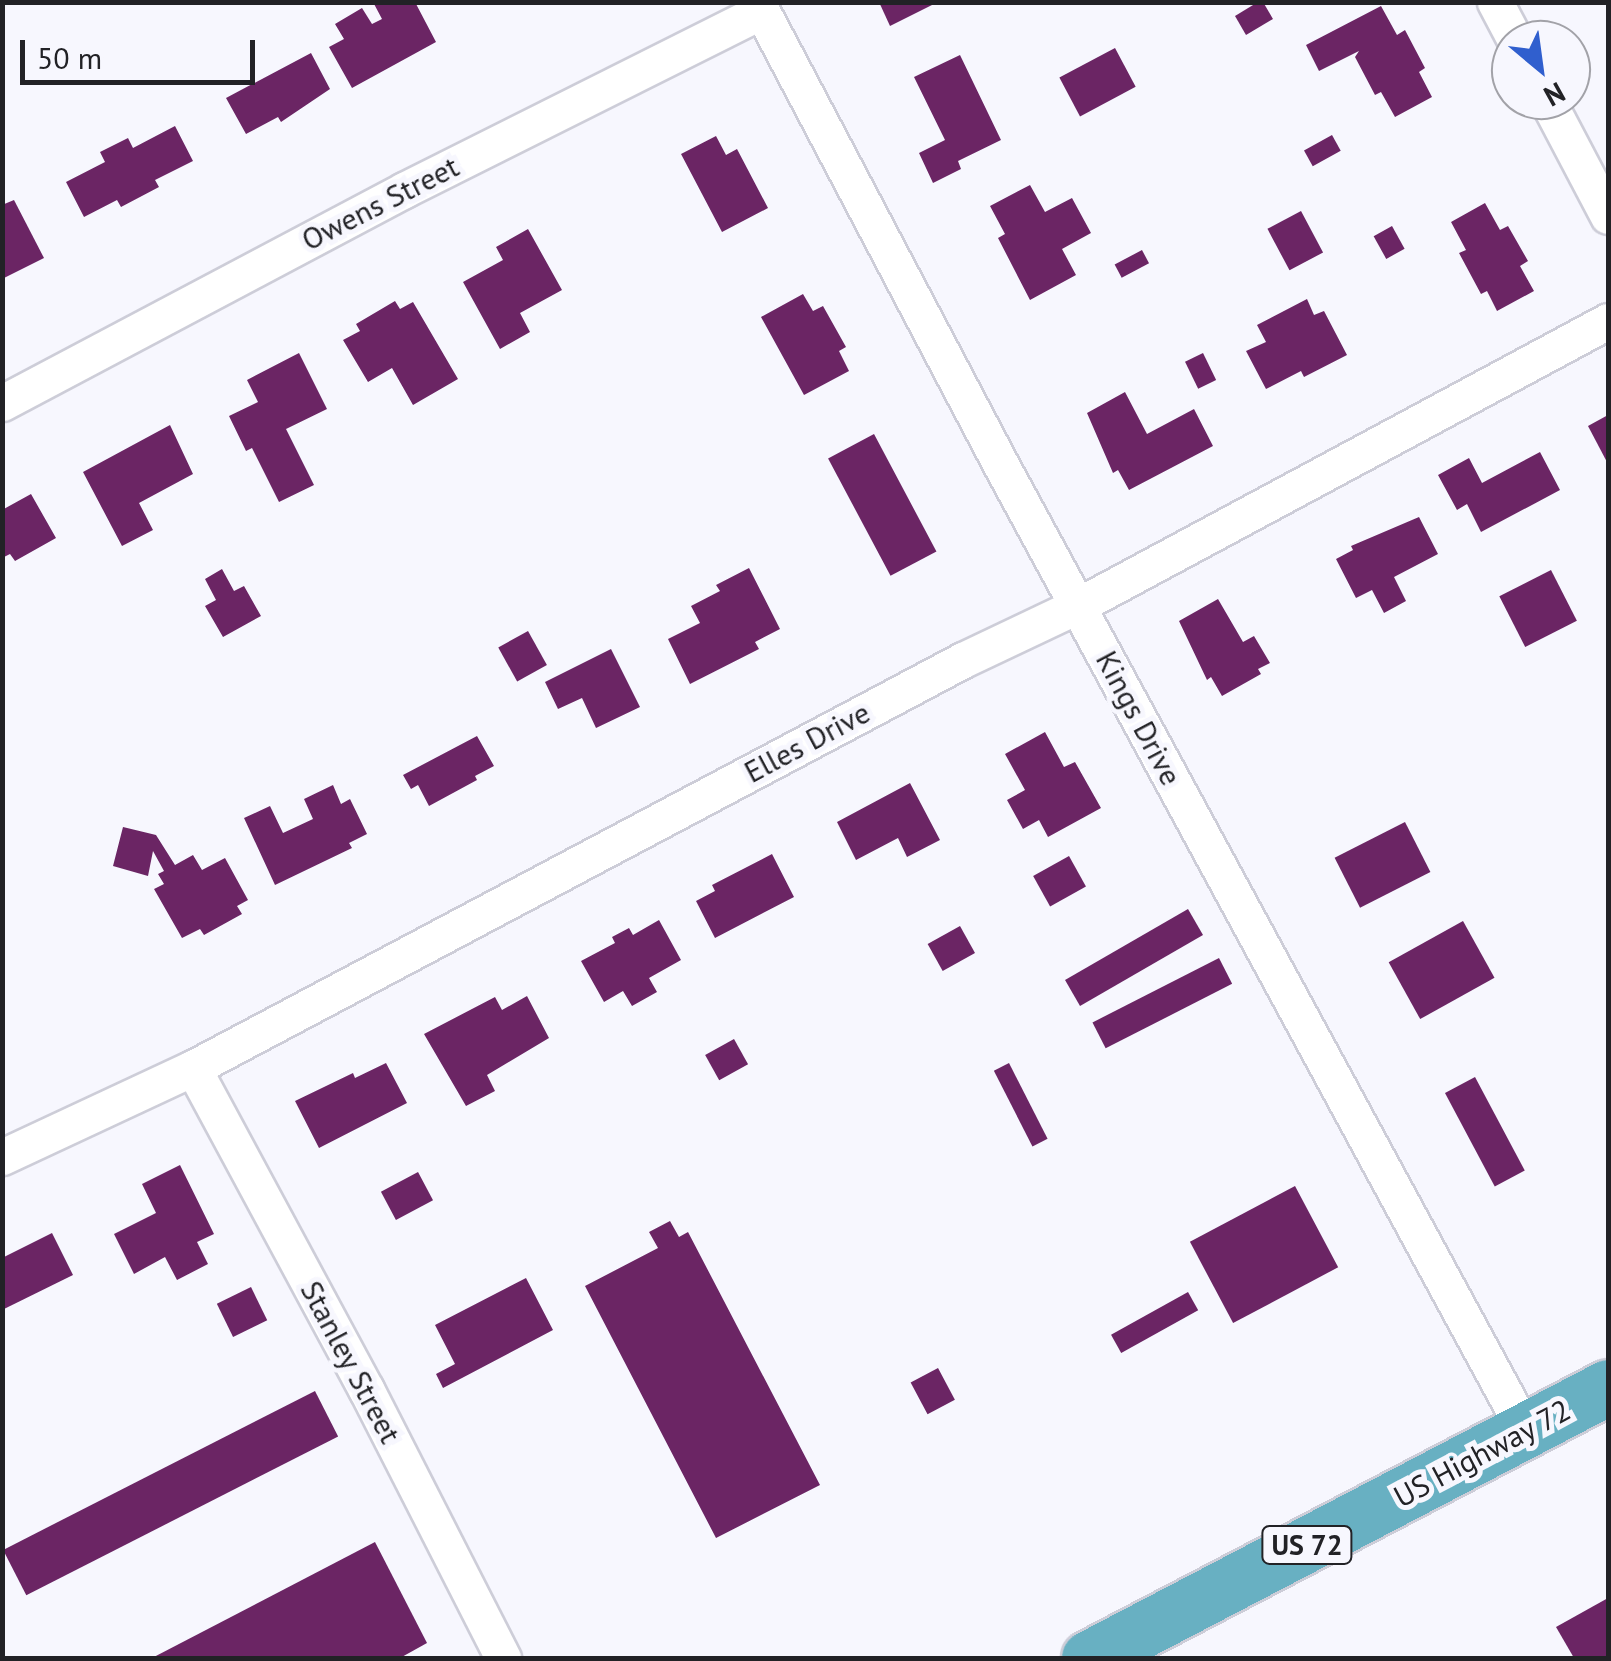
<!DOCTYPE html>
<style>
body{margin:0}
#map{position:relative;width:1611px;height:1661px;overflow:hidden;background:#f7f7fe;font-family:"PT Sans",sans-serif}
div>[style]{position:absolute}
.building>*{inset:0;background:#6b2564;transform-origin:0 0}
.roads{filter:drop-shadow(2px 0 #cdcdd8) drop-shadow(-2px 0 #cdcdd8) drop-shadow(0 2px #cdcdd8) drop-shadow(0 -2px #cdcdd8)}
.minor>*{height:35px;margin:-17.5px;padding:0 17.5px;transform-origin:17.5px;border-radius:17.5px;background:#fff}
.trunk>*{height:55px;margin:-27.5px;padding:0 27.5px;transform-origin:27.5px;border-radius:27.5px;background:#68b0c2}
span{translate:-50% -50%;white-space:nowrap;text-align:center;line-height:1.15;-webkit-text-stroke:10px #f7f7fe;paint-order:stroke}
.shield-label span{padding:2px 8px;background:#f7f7fe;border:2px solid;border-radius:8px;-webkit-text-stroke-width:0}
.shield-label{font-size:28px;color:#222226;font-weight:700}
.street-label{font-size:30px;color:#222226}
.frame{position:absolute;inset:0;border:5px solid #222226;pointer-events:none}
.north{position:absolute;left:1491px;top:20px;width:100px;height:100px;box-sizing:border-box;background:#f7f7fe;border:2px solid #a2a2a8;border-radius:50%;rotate:151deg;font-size:28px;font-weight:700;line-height:40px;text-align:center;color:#222226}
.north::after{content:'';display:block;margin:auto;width:35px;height:45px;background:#305fce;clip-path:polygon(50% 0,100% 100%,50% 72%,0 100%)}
.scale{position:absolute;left:20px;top:40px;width:235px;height:45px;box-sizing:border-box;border:5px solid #222226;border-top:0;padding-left:12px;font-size:30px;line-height:35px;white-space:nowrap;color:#222226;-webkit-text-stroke:8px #f7f7fe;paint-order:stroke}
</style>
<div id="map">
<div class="building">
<i style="clip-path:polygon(373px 2px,415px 2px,436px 42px,352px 88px,329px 47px,344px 39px,335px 24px,362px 8px,372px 24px,382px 19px)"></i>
<i style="clip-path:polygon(879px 2px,938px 2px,890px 26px)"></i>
<i style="clip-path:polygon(1258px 2px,1263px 2px,1273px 19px,1246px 35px,1235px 16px)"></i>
<i style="clip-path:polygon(1381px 6px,1397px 35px,1405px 30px,1425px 68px,1419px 72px,1432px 97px,1395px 117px,1381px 92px,1375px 95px,1355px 57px,1359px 51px,1319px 71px,1306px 45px)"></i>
<i style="left:1115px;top:48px;width:44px;height:63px;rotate:62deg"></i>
<i style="clip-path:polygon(311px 53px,330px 89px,281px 122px,278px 117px,246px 134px,226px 98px)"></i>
<i style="clip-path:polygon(960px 55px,1001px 140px,958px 161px,961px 169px,933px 183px,919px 153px,945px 140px,914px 77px)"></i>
<i style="clip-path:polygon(175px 126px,193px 161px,155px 180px,159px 187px,121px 207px,117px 200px,84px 217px,66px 182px,105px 162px,100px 152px,128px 138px,133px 148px)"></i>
<i style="left:1332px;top:135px;width:18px;height:32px;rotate:61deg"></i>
<i style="clip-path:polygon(716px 136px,726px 155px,737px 149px,768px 208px,722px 232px,681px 154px)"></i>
<i style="clip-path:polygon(1030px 185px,1045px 212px,1072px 198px,1091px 233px,1062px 249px,1076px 275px,1030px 300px,998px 238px,1005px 234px,990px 206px)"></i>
<i style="clip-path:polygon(14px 200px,44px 258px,2px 279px,2px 205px)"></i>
<i style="clip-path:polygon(1485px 203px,1500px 230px,1508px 226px,1528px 261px,1520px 266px,1534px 291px,1497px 311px,1487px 291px,1481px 294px,1459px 253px,1466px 250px,1451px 222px)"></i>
<i style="left:1301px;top:211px;width:47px;height:38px;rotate:62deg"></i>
<i style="left:1392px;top:226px;width:26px;height:21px;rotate:61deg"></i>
<i style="clip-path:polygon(528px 229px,562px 290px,520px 313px,530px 332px,500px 349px,463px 282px,503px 260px,496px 247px)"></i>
<i style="left:1142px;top:250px;width:15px;height:31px;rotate:62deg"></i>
<i style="clip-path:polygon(803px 294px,813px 311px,823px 306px,846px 347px,839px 351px,849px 371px,804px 395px,761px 317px)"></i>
<i style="clip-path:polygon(1307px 299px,1314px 315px,1324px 311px,1347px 355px,1304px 377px,1301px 371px,1266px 389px,1246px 351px,1266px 342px,1257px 325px)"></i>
<i style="clip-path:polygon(395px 301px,400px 309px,413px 302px,458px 379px,413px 405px,392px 368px,368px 382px,343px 340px,360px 331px,356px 324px)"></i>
<i style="clip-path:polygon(299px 353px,327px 409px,286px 429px,314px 485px,279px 502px,252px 448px,246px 451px,229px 416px,258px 402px,247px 380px)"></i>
<i style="left:1203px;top:353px;width:30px;height:20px;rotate:64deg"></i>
<i style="clip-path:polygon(1125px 392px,1147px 434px,1194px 409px,1213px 446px,1129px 490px,1118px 470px,1113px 473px,1087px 413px)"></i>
<i style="clip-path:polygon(1608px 415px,1608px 464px,1588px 426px)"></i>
<i style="clip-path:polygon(170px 425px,193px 474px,139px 503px,153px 530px,122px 546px,83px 472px)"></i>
<i style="left:874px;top:434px;width:133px;height:52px;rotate:62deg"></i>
<i style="clip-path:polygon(1540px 452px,1560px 490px,1481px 532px,1467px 504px,1457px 510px,1438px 475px,1469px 458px,1482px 483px)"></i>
<i style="clip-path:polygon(31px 494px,56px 538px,15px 561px,10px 554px,2px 558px,2px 510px)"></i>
<i style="clip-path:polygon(1419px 517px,1438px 554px,1394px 577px,1406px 601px,1384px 613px,1372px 590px,1356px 598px,1336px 559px,1353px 550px,1351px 546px)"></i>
<i style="clip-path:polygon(749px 568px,780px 629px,755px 642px,759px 649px,690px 684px,668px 639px,700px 623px,691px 606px,720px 591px,716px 585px)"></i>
<i style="clip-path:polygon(222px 569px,234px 591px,244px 586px,261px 616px,223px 637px,205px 606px,216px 600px,205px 579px)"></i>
<i style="left:1551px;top:570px;width:57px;height:58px;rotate:63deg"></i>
<i style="clip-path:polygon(1218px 599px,1243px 642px,1254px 636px,1270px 663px,1258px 669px,1261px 674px,1222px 696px,1211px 677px,1207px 680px,1179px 621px)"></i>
<i style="left:528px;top:631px;width:39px;height:34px;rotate:61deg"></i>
<i style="clip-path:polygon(611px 649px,640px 707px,596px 728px,582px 698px,558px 709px,545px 682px)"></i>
<i style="clip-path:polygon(1045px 732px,1064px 767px,1075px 762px,1101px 808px,1048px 837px,1039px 820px,1023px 829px,1007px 800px,1025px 790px,1005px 754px)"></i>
<i style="clip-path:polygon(477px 736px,494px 766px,475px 776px,477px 780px,429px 806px,418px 785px,411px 789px,403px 775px)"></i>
<i style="clip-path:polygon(910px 783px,940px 840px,907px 857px,898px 838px,856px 860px,837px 822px)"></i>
<i style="clip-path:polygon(333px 785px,341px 804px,350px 799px,367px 834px,349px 843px,352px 848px,275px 885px,244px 818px,270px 806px,283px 833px,313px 819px,304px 799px)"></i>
<i style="left:1405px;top:822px;width:56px;height:79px;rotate:63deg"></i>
<i style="clip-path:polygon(123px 827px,156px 835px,175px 865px,193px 855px,202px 870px,225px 858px,248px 900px,237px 906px,242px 914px,204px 935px,200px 929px,182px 938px,154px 889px,164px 884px,158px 874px,164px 871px,153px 851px,148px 876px,113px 866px)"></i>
<i style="clip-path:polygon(772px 854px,794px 897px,715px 938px,696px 901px,715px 891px,712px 885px)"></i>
<i style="left:1069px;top:856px;width:35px;height:41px;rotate:61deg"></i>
<i style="left:1188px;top:909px;width:30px;height:142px;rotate:60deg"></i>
<i style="clip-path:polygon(659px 920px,681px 960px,649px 978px,657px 992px,632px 1006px,623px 991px,604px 1002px,581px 961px,615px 943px,612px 937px,629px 928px,633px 935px)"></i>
<i style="left:1463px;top:921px;width:65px;height:85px;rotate:61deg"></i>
<i style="left:960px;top:926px;width:31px;height:37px;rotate:61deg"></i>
<i style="left:1219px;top:958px;width:29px;height:142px;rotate:63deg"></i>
<i style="clip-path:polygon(527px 996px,549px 1038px,487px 1075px,495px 1091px,466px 1106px,424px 1034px,495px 997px,502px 1010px)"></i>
<i style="left:734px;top:1039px;width:29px;height:33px;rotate:61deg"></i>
<i style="clip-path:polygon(386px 1063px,407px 1103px,319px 1148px,295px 1101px,353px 1073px,355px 1078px)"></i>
<i style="left:1009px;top:1063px;width:85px;height:17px;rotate:63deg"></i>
<i style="left:1475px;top:1077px;width:106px;height:34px;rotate:62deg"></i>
<i style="clip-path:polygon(180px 1165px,214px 1234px,197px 1242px,208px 1264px,177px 1280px,165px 1257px,134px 1274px,114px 1234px,156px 1213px,142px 1184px)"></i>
<i style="left:418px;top:1172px;width:32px;height:42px;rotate:62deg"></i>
<i style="left:1295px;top:1186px;width:92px;height:119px;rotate:62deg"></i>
<i style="clip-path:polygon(670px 1221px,679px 1237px,688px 1232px,820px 1485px,716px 1538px,585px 1286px,658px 1248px,649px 1232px)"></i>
<i style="clip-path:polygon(52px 1233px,73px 1275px,2px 1310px,2px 1258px)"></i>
<i style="clip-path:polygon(526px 1278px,553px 1330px,443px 1388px,436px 1374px,455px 1364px,435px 1325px)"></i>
<i style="left:251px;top:1287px;width:37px;height:38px;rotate:64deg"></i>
<i style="left:1188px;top:1292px;width:21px;height:88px;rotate:61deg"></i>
<i style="left:938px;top:1368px;width:36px;height:31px;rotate:62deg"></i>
<i style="left:315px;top:1391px;width:51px;height:350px;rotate:63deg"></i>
<i style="clip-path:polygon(375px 1542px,427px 1643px,400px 1658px,152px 1658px)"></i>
<i style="clip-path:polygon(1608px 1598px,1608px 1658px,1574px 1658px,1556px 1627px)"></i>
</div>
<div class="roads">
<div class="minor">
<i style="left:757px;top:2px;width:523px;rotate:62.21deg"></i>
<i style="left:1001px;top:465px;width:1099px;rotate:61.52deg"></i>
<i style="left:1495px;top:2px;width:43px;rotate:62.2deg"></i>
<i style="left:1547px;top:100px;width:131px;rotate:62.3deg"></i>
<i style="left:2px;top:403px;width:455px;rotate:-27.9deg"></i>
<i style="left:404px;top:190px;width:400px;rotate:-26.6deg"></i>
<i style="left:193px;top:1068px;width:365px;rotate:61.7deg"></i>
<i style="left:366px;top:1389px;width:302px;rotate:63deg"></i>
<i style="left:2px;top:1157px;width:211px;rotate:-25deg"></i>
<i style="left:193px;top:1068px;width:871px;rotate:-27.92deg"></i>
<i style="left:963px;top:660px;width:128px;rotate:-25.4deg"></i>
<i style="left:1079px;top:605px;width:600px;rotate:-28.23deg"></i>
</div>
<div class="trunk">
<i style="left:1089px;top:1658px;width:585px;rotate:-27.57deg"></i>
</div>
</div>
<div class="shield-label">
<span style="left:1307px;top:1545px">US 72</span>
</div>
<div class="street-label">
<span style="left:380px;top:203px;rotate:-27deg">Owens Street</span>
<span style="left:1139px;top:718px;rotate:62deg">Kings Drive</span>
<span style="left:807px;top:742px;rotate:-28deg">Elles Drive</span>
<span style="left:351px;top:1362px;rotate:62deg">Stanley Street</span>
<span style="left:1482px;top:1453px;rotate:-28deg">US Highway 72</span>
</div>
<div class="frame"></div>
<div class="north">N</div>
<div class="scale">50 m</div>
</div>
